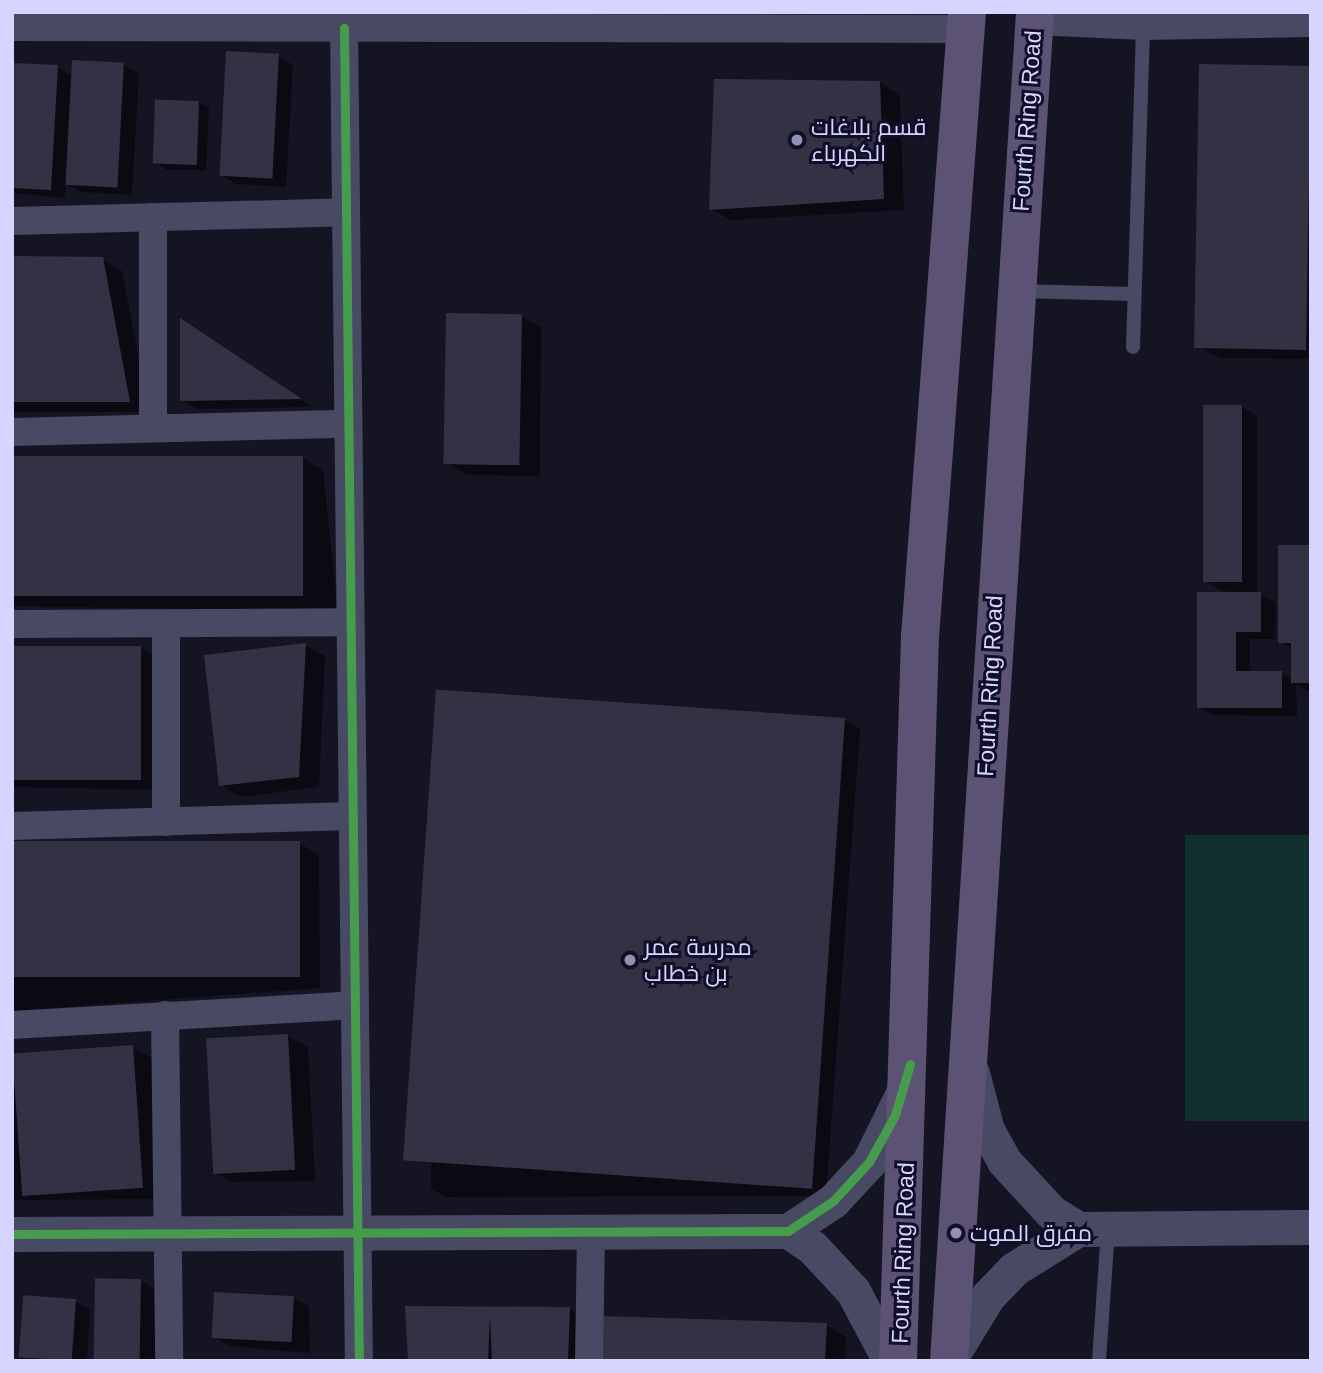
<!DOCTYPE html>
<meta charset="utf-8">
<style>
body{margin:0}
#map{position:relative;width:1323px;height:1373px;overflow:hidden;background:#151422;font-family:Helvetica,Cairo,sans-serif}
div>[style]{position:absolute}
.green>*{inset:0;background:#112f2e;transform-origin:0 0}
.shadow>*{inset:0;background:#0007}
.building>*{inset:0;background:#333244;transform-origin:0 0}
.service>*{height:14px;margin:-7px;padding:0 7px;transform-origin:7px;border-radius:7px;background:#484963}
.minor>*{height:28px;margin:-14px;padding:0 14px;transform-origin:14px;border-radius:14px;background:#484963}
.tertiary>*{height:35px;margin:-17.5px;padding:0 17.5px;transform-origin:17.5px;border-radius:17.5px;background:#484963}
.primary>*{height:38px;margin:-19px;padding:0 19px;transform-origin:19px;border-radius:19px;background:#5c5374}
.cycleway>*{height:9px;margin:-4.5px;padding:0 4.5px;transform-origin:4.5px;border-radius:4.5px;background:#469c4c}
.dots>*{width:19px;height:19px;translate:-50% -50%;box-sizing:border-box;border:4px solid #110e28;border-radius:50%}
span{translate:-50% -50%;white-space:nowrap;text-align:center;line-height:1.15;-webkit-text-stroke:6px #110e28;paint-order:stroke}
.street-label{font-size:23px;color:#d7d5ff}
.poi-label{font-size:23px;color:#d7d5ff}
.left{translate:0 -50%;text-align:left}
.frame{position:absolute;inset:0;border:14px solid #d7d5ff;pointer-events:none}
</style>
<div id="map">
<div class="green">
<i style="left:1311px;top:835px;width:286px;height:126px;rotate:90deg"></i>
</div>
<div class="shadow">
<i style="clip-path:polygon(278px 56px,293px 65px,286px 187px,236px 184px,221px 175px)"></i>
<i style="clip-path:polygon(73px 62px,124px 65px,139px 74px,132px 195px,81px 192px,66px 184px,65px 198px,12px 193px,12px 65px,57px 67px,73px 76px)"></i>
<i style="clip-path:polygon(1311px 67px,1311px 359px,1220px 358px,1200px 347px)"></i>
<i style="clip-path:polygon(880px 83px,900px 95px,904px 210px,731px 220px,711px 209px)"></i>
<i style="clip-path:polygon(199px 102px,209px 108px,206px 170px,167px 170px,158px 164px)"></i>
<i style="clip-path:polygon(12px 258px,102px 259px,122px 271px,149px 412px,12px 412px)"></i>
<i style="clip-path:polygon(521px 316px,541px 327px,540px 476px,467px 475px,447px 463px)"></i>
<i style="clip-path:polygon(195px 329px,312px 407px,197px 409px,182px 400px)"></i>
<i style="clip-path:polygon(1242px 407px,1257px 416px,1257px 594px,1276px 602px,1275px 639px,1250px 639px,1250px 673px,1281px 673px,1293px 679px,1293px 649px,1280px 642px,1311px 547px,1311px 693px,1296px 684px,1297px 716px,1213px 715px,1198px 707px,1243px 594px,1220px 590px,1205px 581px)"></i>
<i style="clip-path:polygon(12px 458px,303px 458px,323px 470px,338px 612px,12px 606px)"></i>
<i style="clip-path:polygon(305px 645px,325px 656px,319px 787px,241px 797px,221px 785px)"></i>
<i style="clip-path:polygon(141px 648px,161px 659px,159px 790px,12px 787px,12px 652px)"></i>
<i style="clip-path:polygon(845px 720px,860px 729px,826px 1196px,446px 1197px,431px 1189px,437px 734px)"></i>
<i style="clip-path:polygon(299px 843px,319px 855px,320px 988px,12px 1011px,12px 856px)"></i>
<i style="clip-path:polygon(288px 1036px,308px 1047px,315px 1181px,231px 1182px,211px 1170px)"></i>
<i style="clip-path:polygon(132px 1047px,152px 1058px,163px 1199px,12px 1200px,12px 1053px)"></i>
<i style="clip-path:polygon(141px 1281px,156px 1290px,155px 1361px,99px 1361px,97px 1282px)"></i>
<i style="clip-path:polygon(294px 1298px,309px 1306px,310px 1353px,229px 1346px,214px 1337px)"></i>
<i style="clip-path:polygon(75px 1301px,90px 1310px,87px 1361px,26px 1361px)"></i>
<i style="clip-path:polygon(407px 1308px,570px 1309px,590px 1320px,588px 1361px,410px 1361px)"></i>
<i style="clip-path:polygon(826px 1325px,846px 1337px,845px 1361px,600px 1361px)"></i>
</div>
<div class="building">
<i style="left:226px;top:51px;width:53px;height:125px;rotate:3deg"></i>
<i style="left:72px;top:60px;width:52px;height:125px;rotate:3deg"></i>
<i style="clip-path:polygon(12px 63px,58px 65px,51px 190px,12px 188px)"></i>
<i style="left:1199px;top:64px;width:112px;height:284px;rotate:1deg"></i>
<i style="clip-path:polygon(714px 79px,880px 81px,884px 199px,709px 210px)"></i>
<i style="left:199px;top:101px;width:64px;height:44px;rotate:92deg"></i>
<i style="clip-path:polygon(12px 256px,103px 257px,130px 402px,12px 402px)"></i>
<i style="left:446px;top:313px;width:76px;height:151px;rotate:1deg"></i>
<i style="clip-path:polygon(180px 318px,302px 399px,180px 401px)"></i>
<i style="left:1203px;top:405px;width:39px;height:177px"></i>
<i style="left:12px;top:456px;width:291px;height:140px"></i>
<i style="clip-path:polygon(1278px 545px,1311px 545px,1311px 683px,1291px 683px,1291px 643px,1278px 643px)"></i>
<i style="clip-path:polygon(1197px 592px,1261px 592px,1261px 632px,1236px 632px,1236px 671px,1282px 671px,1282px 708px,1197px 708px)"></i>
<i style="clip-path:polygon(306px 643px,299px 777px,219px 786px,204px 655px)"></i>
<i style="left:141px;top:646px;width:134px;height:129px;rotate:90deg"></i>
<i style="left:845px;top:718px;width:472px;height:410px;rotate:94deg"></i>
<i style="left:300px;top:841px;width:136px;height:288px;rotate:90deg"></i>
<i style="left:288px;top:1034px;width:136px;height:82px;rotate:87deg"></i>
<i style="left:133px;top:1045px;width:143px;height:121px;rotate:86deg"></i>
<i style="left:141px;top:1279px;width:82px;height:46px;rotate:91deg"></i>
<i style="left:214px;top:1292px;width:80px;height:46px;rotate:3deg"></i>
<i style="left:76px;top:1299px;width:62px;height:53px;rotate:94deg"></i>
<i style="clip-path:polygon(405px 1306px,570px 1307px,568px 1361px,492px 1361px,490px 1315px,488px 1361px,408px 1361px)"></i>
<i style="clip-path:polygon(600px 1316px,827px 1323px,825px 1361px,599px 1361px)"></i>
</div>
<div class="service">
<i style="left:1020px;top:291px;width:114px;rotate:1.5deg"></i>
<i style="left:1133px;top:347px;width:321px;rotate:-88.2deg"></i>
<i style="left:1099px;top:1361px;width:132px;rotate:-86.1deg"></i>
</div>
<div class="minor">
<i style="left:1034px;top:21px;width:109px;rotate:2.6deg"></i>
<i style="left:1143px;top:26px;width:168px;rotate:-1deg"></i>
<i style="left:12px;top:27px;width:955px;rotate:0.12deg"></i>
<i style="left:344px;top:28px;width:1333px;rotate:89.36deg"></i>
<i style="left:153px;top:217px;width:211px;rotate:90deg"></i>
<i style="left:12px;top:221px;width:333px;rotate:-1.5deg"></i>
<i style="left:12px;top:432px;width:336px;rotate:-1.4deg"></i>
<i style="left:12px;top:624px;width:338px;rotate:-0.3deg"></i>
<i style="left:166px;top:822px;width:198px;rotate:-90deg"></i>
<i style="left:12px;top:826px;width:340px;rotate:-1.7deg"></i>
<i style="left:165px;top:1015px;width:346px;rotate:89.3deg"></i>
<i style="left:12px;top:1025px;width:343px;rotate:-3.3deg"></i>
<i style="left:589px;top:1361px;width:129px;rotate:-89.1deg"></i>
</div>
<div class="tertiary">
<i style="left:972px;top:1073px;width:59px;rotate:75.3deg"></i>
<i style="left:987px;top:1130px;width:35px;rotate:61deg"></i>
<i style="left:1004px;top:1161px;width:69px;rotate:47.3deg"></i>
<i style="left:1051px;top:1212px;width:32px;rotate:32deg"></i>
<i style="left:788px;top:1231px;width:30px;rotate:34deg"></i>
<i style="left:813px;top:1248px;width:59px;rotate:47.1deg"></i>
<i style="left:853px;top:1291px;width:79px;rotate:62.1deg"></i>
<i style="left:12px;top:1234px;width:776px;rotate:-0.22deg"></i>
<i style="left:788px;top:1231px;width:54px;rotate:-33.7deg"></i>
<i style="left:833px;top:1201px;width:53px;rotate:-47.3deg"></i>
<i style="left:869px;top:1162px;width:79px;rotate:-63.8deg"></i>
<i style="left:949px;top:1360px;width:75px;rotate:-58.6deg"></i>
<i style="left:988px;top:1296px;width:37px;rotate:-46deg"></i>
<i style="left:1014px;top:1269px;width:75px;rotate:-32deg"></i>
<i style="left:1078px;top:1229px;width:233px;rotate:-0.5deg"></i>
</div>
<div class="primary">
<i style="left:898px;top:1361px;width:724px;rotate:-88.26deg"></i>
<i style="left:920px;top:637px;width:627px;rotate:-85.7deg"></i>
<i style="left:949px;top:1361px;width:1352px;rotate:-86.35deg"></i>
</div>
<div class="cycleway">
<i style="left:344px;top:28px;width:1333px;rotate:89.36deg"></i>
<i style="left:12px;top:1234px;width:776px;rotate:-0.22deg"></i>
<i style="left:788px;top:1231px;width:54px;rotate:-33.7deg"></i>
<i style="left:833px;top:1201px;width:53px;rotate:-47.3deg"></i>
<i style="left:869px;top:1162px;width:54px;rotate:-61deg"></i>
<i style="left:895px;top:1115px;width:53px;rotate:-73.6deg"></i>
</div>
<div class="dots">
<i style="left:797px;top:140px;background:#9391b2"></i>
<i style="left:630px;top:960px;background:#9391b2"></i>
<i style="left:956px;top:1233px;background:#9391b2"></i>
</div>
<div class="street-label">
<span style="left:1027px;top:121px;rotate:-86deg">Fourth Ring Road</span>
<span style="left:990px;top:686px;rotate:-87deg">Fourth Ring Road</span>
<span style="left:903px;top:1253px;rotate:-88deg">Fourth Ring Road</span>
</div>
<div class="poi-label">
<span class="left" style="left:811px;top:140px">قسم بلاغات<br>الكهرباء</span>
<span class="left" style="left:644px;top:960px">مدرسة عمر<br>بن خطاب</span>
<span class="left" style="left:970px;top:1233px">مفرق الموت</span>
</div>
<div class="frame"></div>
</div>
